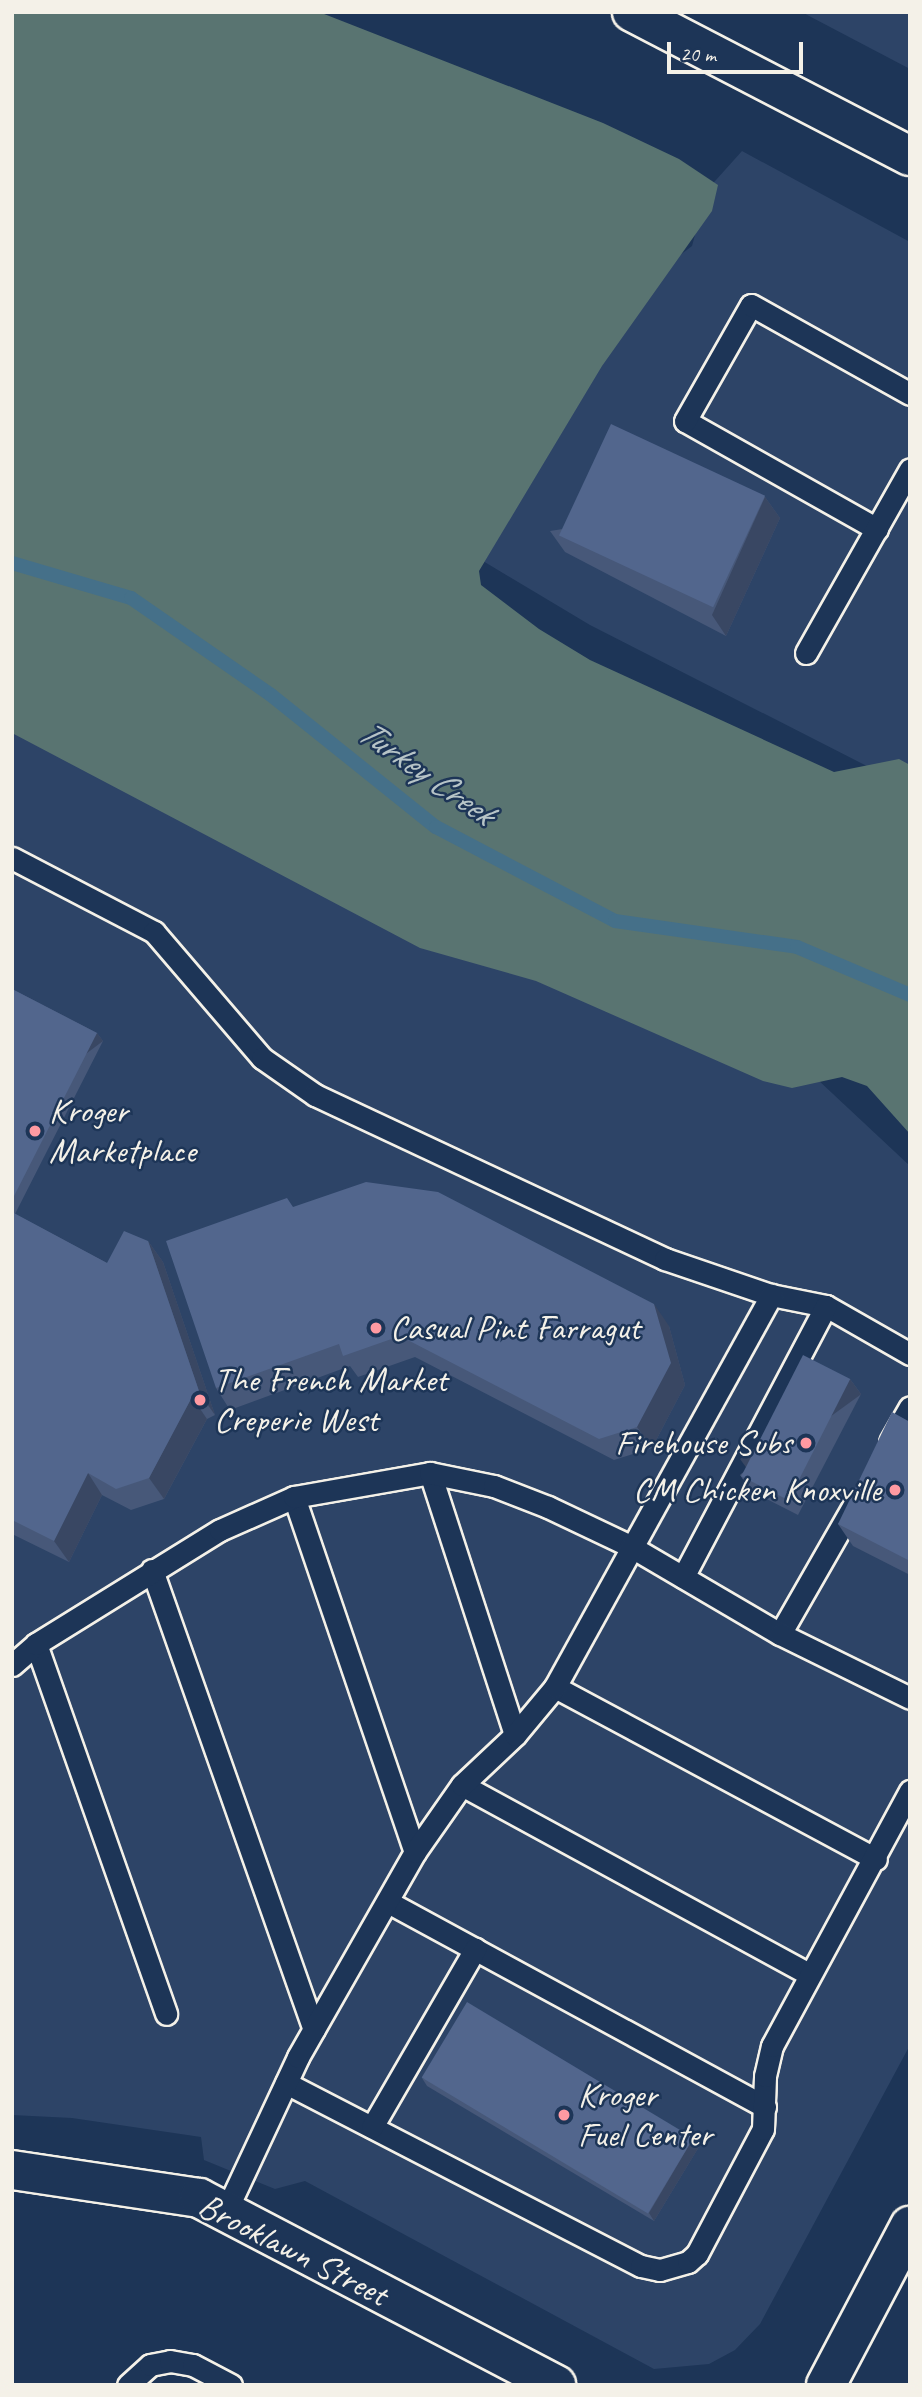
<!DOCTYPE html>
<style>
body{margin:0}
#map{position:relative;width:922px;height:2397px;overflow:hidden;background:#1d3557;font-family:Caveat,sans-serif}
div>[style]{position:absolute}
.built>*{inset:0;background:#2d4467}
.green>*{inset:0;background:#597471}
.stream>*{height:14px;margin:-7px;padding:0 7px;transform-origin:7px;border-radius:7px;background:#457089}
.roads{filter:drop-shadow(2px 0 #f4f1e8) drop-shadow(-2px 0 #f4f1e8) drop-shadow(0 2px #f4f1e8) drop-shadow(0 -2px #f4f1e8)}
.lane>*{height:21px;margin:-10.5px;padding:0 10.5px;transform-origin:10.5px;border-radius:10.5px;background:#1d3557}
.street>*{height:38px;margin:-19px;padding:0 19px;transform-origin:19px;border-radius:19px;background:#1d3557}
.secondary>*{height:38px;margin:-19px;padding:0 19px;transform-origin:19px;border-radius:19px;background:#1d3557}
.primary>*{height:38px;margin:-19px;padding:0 19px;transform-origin:19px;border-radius:19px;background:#1d3557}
.wall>*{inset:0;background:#475879}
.shaded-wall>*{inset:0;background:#394763;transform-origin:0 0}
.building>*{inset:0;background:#52668d;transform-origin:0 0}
.dots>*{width:19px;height:19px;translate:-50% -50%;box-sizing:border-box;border:4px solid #1d3557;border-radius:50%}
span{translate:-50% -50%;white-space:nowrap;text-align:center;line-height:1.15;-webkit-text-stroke:5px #1d3557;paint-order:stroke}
.poi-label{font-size:35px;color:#f4f1e8}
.left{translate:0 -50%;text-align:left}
.right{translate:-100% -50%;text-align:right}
.street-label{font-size:35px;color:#f4f1e8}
.water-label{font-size:37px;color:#b7c4c7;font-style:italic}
.frame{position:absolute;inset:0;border:14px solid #f4f1e8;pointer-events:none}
.scale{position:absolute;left:667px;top:42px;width:136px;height:32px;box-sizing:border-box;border:4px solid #f4f1e8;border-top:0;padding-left:9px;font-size:21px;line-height:24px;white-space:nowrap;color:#f4f1e8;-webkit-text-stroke:5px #1d3557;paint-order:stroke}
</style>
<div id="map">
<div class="built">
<i style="clip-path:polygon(802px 12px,910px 12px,910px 69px,811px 17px)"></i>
<i style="clip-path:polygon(742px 151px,910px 242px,910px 788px,590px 625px,473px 555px,584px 328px,692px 246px,707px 190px)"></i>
<i style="clip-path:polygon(12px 712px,817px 1079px,910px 1166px,910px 2045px,760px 2324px,735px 2350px,709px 2364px,654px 2369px,305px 2181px,275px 2189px,204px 2160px,201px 2137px,72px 2118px,12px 2115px)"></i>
</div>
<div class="green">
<i style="clip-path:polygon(12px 12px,319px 12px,603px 123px,679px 159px,718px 185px,712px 211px,602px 366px,479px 571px,481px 585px,539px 629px,590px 660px,834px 772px,899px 759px,910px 765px,910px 1134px,867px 1086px,842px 1077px,792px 1088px,763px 1081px,536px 981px,420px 948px,12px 733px)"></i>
</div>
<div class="stream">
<i style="left:12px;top:563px;width:124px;rotate:16.4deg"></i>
<i style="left:131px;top:598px;width:170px;rotate:34.7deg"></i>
<i style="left:271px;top:695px;width:211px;rotate:38.7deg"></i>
<i style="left:436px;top:827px;width:202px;rotate:27.7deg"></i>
<i style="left:615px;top:921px;width:184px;rotate:8.1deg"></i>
<i style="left:797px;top:947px;width:123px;rotate:23deg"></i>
</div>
<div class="roads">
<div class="lane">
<i style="left:877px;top:529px;width:220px;rotate:-150.6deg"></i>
<i style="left:685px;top:421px;width:133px;rotate:-60.4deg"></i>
<i style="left:751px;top:305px;width:182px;rotate:29.2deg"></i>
<i style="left:806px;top:653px;width:211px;rotate:-60.5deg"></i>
<i style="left:12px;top:858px;width:160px;rotate:27.5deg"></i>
<i style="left:154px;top:932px;width:166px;rotate:49.4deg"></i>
<i style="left:262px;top:1058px;width:65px;rotate:34.9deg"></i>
<i style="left:315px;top:1095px;width:387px;rotate:25.1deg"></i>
<i style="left:665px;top:1259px;width:112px;rotate:18.8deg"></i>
<i style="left:771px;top:1295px;width:56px;rotate:11.3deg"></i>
<i style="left:826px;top:1306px;width:97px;rotate:29.7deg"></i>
<i style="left:890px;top:1442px;width:40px;rotate:-60.3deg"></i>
<i style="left:430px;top:1473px;width:275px;rotate:72deg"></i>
<i style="left:294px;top:1497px;width:375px;rotate:71.2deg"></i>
<i style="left:152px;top:1570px;width:487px;rotate:70.6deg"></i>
<i style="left:683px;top:1577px;width:306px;rotate:-62.2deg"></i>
<i style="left:780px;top:1634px;width:151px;rotate:-60.2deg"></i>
<i style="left:36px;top:1644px;width:392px;rotate:70.6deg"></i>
<i style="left:12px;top:1665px;width:32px;rotate:-41deg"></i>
<i style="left:36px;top:1644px;width:216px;rotate:-31.8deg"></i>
<i style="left:220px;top:1530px;width:81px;rotate:-24deg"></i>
<i style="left:294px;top:1497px;width:138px;rotate:-10deg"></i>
<i style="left:430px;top:1473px;width:65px;rotate:11.5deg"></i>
<i style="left:494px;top:1486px;width:58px;rotate:21.3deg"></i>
<i style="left:548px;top:1507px;width:91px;rotate:25.4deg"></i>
<i style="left:630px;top:1546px;width:174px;rotate:30.4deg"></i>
<i style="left:780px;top:1634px;width:145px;rotate:26.2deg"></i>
<i style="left:555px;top:1687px;width:364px;rotate:28.2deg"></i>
<i style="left:462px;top:1785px;width:396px;rotate:28.6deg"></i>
<i style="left:388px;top:1902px;width:429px;rotate:28.5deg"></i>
<i style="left:286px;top:2083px;width:399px;rotate:27.3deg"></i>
<i style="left:641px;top:2266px;width:19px;rotate:12deg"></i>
<i style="left:660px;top:2270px;width:29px;rotate:-16deg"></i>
<i style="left:688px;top:2262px;width:12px;rotate:-42deg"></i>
<i style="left:697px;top:2254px;width:141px;rotate:-62.2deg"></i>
<i style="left:763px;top:2129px;width:53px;rotate:-87.8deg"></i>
<i style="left:765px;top:2076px;width:31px;rotate:-77deg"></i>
<i style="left:772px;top:2046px;width:290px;rotate:-61.6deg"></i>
<i style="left:372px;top:2127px;width:206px;rotate:-59.9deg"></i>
<i style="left:226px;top:2211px;width:170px;rotate:-64.9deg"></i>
<i style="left:298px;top:2057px;width:236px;rotate:-60.3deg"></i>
<i style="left:415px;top:1852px;width:82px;rotate:-55deg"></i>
<i style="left:462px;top:1785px;width:73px;rotate:-43.3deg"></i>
<i style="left:515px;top:1735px;width:62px;rotate:-50.2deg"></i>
<i style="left:555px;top:1687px;width:448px;rotate:-61.1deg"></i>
<i style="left:128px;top:2385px;width:30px;rotate:-42deg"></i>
<i style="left:150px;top:2365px;width:20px;rotate:-11deg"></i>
<i style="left:170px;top:2361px;width:23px;rotate:10deg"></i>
<i style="left:193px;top:2365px;width:43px;rotate:27.8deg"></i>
</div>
<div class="street">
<i style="left:12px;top:2170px;width:189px;rotate:8.5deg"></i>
<i style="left:199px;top:2198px;width:403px;rotate:27.6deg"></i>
</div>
<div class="secondary">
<i style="left:632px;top:12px;width:313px;rotate:27.4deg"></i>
</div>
<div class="primary">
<i style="left:826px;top:2385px;width:180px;rotate:-62.2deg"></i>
</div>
</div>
<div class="wall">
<i style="clip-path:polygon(765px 497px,780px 518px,726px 636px,565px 552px,550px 531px)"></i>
<i style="clip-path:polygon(12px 989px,97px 1033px,103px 1041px,15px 1214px,107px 1263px,148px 1241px,163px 1262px,215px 1415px,207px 1419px,164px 1499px,131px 1510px,102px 1495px,69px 1562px,12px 1534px)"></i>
<i style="clip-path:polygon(293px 1207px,669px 1326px,685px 1385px,652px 1448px,614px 1460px,415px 1357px,358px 1377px,350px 1366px,230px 1410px,216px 1388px)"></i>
<i style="clip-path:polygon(850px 1379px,861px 1394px,798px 1515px,751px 1491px,740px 1475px)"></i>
<i style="clip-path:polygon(910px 1422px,910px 1575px,853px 1546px,838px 1524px)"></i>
<i style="clip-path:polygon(422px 2078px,700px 2145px,654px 2221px,427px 2086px)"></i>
</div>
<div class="shaded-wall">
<i style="clip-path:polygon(765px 497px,780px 518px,726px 636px,712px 615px)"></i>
<i style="left:97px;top:1033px;width:10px;height:187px;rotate:53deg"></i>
<i style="clip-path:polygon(148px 1241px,163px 1262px,215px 1415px,200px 1394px)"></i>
<i style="clip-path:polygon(654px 1304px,669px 1326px,685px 1385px,652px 1448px,637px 1427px)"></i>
<i style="left:850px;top:1379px;width:19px;height:136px;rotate:54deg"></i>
<i style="clip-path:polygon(192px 1397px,207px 1419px,164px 1499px,149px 1478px)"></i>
<i style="clip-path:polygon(88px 1473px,102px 1495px,69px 1562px,54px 1541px)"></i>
<i style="clip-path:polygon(694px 2137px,700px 2145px,654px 2221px,649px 2213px)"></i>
</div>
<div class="building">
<i style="left:611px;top:424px;width:170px;height:123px;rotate:25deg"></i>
<i style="clip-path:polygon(12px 989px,97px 1033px,12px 1200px)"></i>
<i style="clip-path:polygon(366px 1182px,438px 1192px,654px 1304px,671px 1363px,637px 1427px,599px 1439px,400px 1336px,343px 1356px,339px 1344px,216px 1388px,166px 1241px,287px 1198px,293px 1207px)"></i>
<i style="clip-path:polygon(12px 1212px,107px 1263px,124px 1231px,148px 1241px,200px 1394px,192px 1397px,149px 1478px,116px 1489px,88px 1473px,54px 1541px,12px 1520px)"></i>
<i style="left:803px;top:1355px;width:53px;height:136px;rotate:27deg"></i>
<i style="clip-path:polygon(892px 1412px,910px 1422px,910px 1561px,838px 1524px)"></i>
<i style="left:467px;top:2002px;width:264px;height:88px;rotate:31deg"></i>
</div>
<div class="dots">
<i style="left:35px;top:1131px;background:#ff9aa2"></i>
<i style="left:376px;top:1328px;background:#ff9aa2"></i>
<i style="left:200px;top:1400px;background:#ff9aa2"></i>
<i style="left:806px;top:1443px;background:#ff9aa2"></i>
<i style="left:895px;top:1490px;background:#ff9aa2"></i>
<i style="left:564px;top:2115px;background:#ff9aa2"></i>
</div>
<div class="poi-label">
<span class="left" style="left:49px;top:1131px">Kroger<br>Marketplace</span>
<span class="left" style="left:390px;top:1328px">Casual Pint Farragut</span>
<span class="left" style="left:214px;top:1400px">The French Market<br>Creperie West</span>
<span class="right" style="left:792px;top:1443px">Firehouse Subs</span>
<span class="right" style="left:881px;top:1490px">CM Chicken Knoxville</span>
<span class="left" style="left:578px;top:2115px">Kroger<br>Fuel Center</span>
</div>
<div class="street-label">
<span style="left:293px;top:2250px;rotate:27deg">Brooklawn Street</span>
</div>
<div class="water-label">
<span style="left:426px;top:772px;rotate:35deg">Turkey Creek</span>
</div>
<div class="frame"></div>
<div class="scale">20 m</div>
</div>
